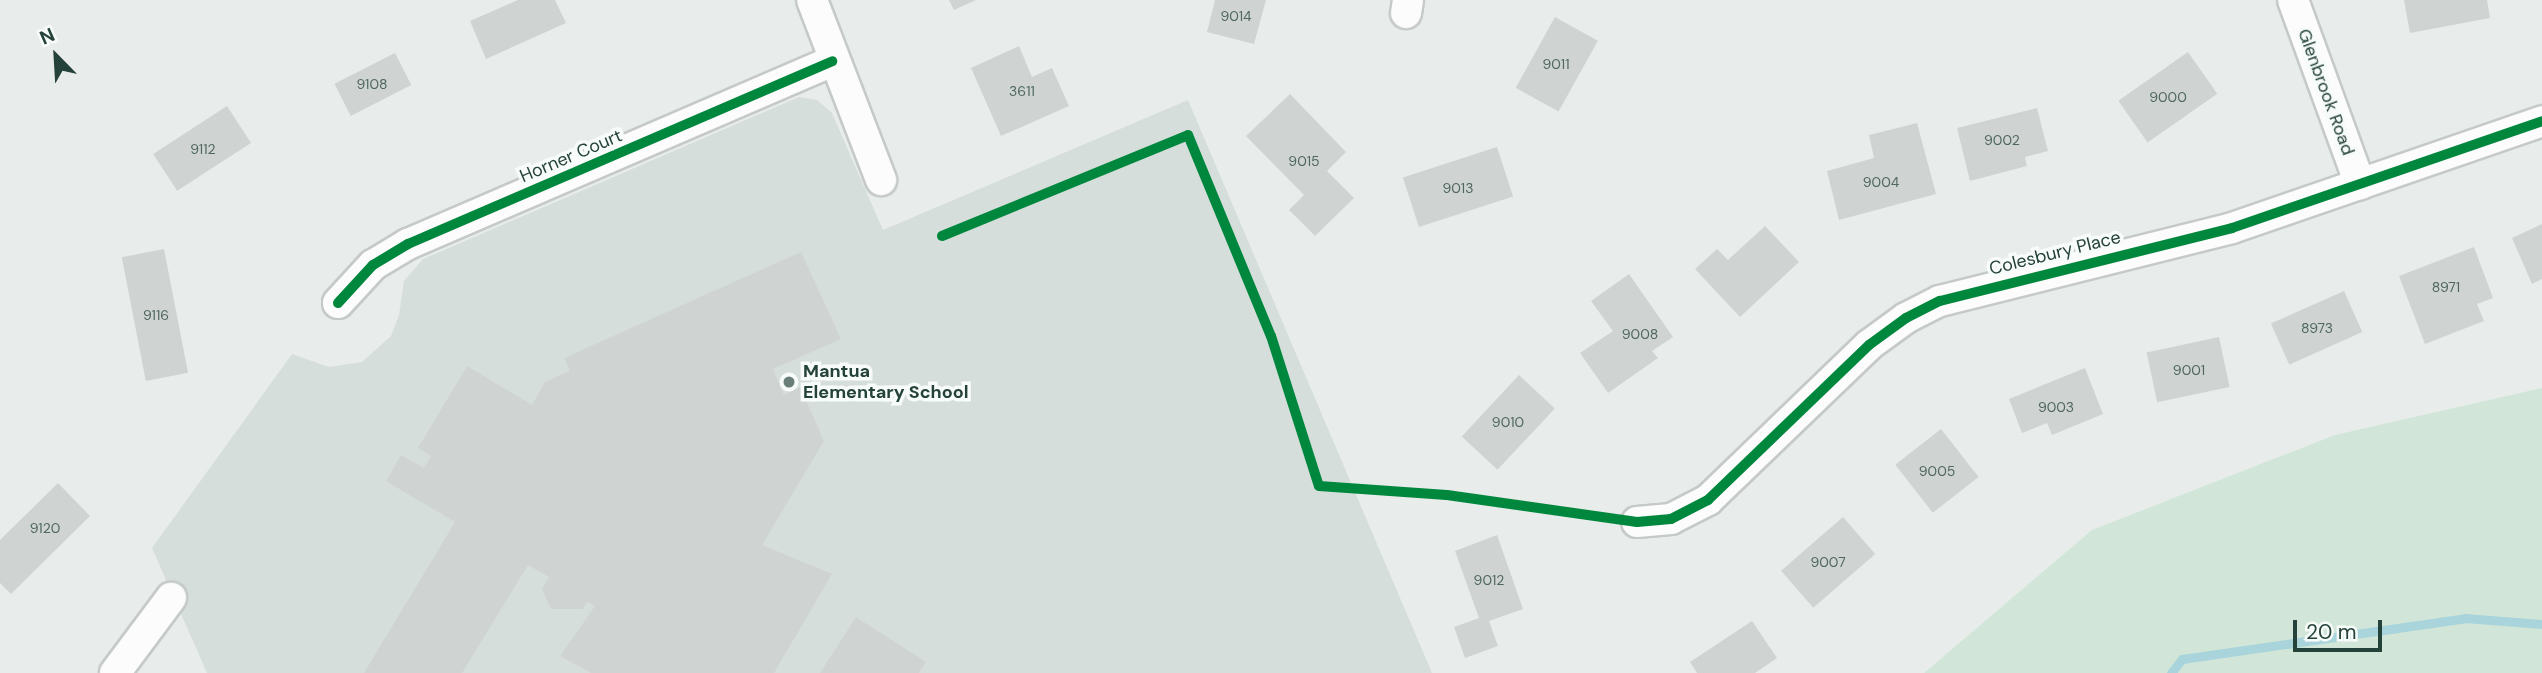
<!DOCTYPE html>
<style>
body{margin:0}
#map{position:relative;width:2542px;height:673px;overflow:hidden;background:#e8edeb;font-family:"DM Sans",sans-serif}
div>[style]{position:absolute}
.built>*{inset:0;background:#d6dedb}
.green>*{inset:0;background:#d1e6d8}
.stream>*{height:9px;margin:-4.5px;padding:0 4.5px;transform-origin:4.5px;border-radius:4.5px;background:#a9d4db}
.building>*{inset:0;background:#cfd4d2;transform-origin:0 0}
.roads{filter:drop-shadow(2px 0 #c5cac8) drop-shadow(-2px 0 #c5cac8) drop-shadow(0 2px #c5cac8) drop-shadow(0 -2px #c5cac8)}
.street>*{height:30px;margin:-15px;padding:0 15px;transform-origin:15px;border-radius:15px;background:#fcfcfc}
.cycleway>*{height:10px;margin:-5px;padding:0 5px;transform-origin:5px;border-radius:5px;background:#00873e}
.dots>*{width:19px;height:19px;translate:-50% -50%;box-sizing:border-box;border:4px solid #f7fbf9;border-radius:50%}
span{translate:-50% -50%;white-space:nowrap;text-align:center;line-height:1.15;-webkit-text-stroke:7px #f7fbf9;paint-order:stroke}
.number-label{font-size:14px;color:#506761}
.number-label span{-webkit-text-stroke-width:0}
.street-label{font-size:18px;color:#24423a}
.poi-label{font-size:18px;color:#24423a;font-weight:700}
.left{translate:0 -50%;text-align:left}
.north{position:absolute;left:21px;top:21px;width:70px;height:70px;-webkit-text-stroke:5px #f7fbf9;paint-order:stroke;rotate:336deg;font-size:19px;font-weight:700;line-height:28px;text-align:center;color:#24423a}
.north::after{content:'';display:block;margin:auto;width:24px;height:32px;background:#24423a;clip-path:polygon(50% 0,100% 100%,50% 72%,0 100%)}
.scale{position:absolute;left:2293px;top:620px;width:89px;height:32px;box-sizing:border-box;border:4px solid #24423a;border-top:0;padding-left:9px;font-size:21px;line-height:24px;white-space:nowrap;color:#24423a;-webkit-text-stroke:5px #f7fbf9;paint-order:stroke}
</style>
<div id="map">
<div class="built">
<i style="clip-path:polygon(799px 97px,817px 100px,832px 113px,883px 230px,1188px 100px,1432px 673px,207px 673px,152px 548px,292px 354px,329px 367px,362px 362px,391px 336px,399px 315px,404px 281px,423px 259px)"></i>
</div>
<div class="green">
<i style="clip-path:polygon(2542px 388px,2542px 673px,1924px 673px,2092px 530px,2335px 435px)"></i>
</div>
<div class="stream">
<i style="left:2171px;top:673px;width:18px;rotate:-52deg"></i>
<i style="left:2182px;top:659px;width:286px;rotate:-8.2deg"></i>
<i style="left:2465px;top:618px;width:77px;rotate:4.5deg"></i>
</div>
<div class="building">
<i style="clip-path:polygon(518px 0,555px 0,566px 23px,486px 59px,470px 21px)"></i>
<i style="clip-path:polygon(949px 0,976px 0,954px 10px)"></i>
<i style="clip-path:polygon(1215px 0,1266px 0,1254px 44px,1207px 32px)"></i>
<i style="clip-path:polygon(2404px 0,2487px 0,2490px 18px,2410px 33px)"></i>
<i style="left:1555px;top:17px;width:49px;height:81px;rotate:29deg"></i>
<i style="clip-path:polygon(1019px 46px,1032px 77px,1052px 68px,1069px 106px,1001px 136px,971px 68px)"></i>
<i style="left:2188px;top:52px;width:51px;height:85px;rotate:55deg"></i>
<i style="left:395px;top:53px;width:36px;height:68px;rotate:63deg"></i>
<i style="clip-path:polygon(1290px 94px,1346px 152px,1327px 171px,1354px 198px,1315px 236px,1289px 210px,1304px 195px,1246px 136px)"></i>
<i style="left:227px;top:106px;width:44px;height:88px;rotate:57deg"></i>
<i style="clip-path:polygon(2037px 108px,2048px 151px,2025px 157px,2027px 166px,1970px 181px,1957px 128px)"></i>
<i style="clip-path:polygon(1917px 123px,1936px 194px,1839px 220px,1827px 171px,1874px 158px,1869px 135px)"></i>
<i style="left:1497px;top:147px;width:52px;height:99px;rotate:72deg"></i>
<i style="clip-path:polygon(2542px 224px,2542px 279px,2532px 284px,2512px 238px)"></i>
<i style="clip-path:polygon(1765px 226px,1799px 262px,1740px 317px,1695px 269px,1717px 249px,1728px 260px)"></i>
<i style="clip-path:polygon(2474px 247px,2493px 298px,2477px 304px,2484px 321px,2425px 344px,2399px 276px)"></i>
<i style="left:164px;top:249px;width:126px;height:43px;rotate:79deg"></i>
<i style="clip-path:polygon(801px 252px,841px 339px,773px 369px,784px 395px,800px 387px,824px 441px,762px 545px,832px 574px,774px 673px,591px 673px,560px 656px,595px 606px,587px 602px,583px 609px,551px 609px,542px 589px,549px 577px,528px 565px,462px 673px,364px 673px,455px 522px,386px 481px,401px 455px,424px 468px,431px 456px,418px 448px,467px 366px,532px 405px,545px 382px,570px 371px,564px 358px)"></i>
<i style="clip-path:polygon(1629px 274px,1673px 337px,1652px 351px,1658px 358px,1608px 393px,1580px 353px,1613px 331px,1591px 301px)"></i>
<i style="left:2344px;top:291px;width:45px;height:80px;rotate:66deg"></i>
<i style="left:2219px;top:337px;width:51px;height:74px;rotate:78deg"></i>
<i style="clip-path:polygon(2085px 368px,2103px 414px,2052px 435px,2047px 423px,2022px 433px,2009px 399px)"></i>
<i style="left:1519px;top:375px;width:49px;height:84px;rotate:43deg"></i>
<i style="left:1941px;top:429px;width:61px;height:58px;rotate:52deg"></i>
<i style="clip-path:polygon(58px 483px,90px 516px,11px 594px,0 583px,0 540px)"></i>
<i style="left:1843px;top:517px;width:49px;height:82px;rotate:49deg"></i>
<i style="clip-path:polygon(1497px 535px,1523px 609px,1489px 621px,1498px 646px,1465px 658px,1454px 627px,1479px 618px,1455px 551px)"></i>
<i style="clip-path:polygon(856px 617px,926px 662px,919px 673px,820px 673px)"></i>
<i style="clip-path:polygon(1752px 621px,1777px 658px,1755px 673px,1697px 673px,1690px 662px)"></i>
</div>
<div class="roads">
<div class="street">
<i style="left:812px;top:0;width:193px;rotate:69deg"></i>
<i style="left:2293px;top:0;width:196px;rotate:70deg"></i>
<i style="left:1406px;top:13px;width:13px;rotate:-81deg"></i>
<i style="left:338px;top:303px;width:52px;rotate:-47.4deg"></i>
<i style="left:373px;top:265px;width:41px;rotate:-31deg"></i>
<i style="left:408px;top:244px;width:462px;rotate:-23.3deg"></i>
<i style="left:1637px;top:522px;width:34px;rotate:-5deg"></i>
<i style="left:1671px;top:519px;width:42px;rotate:-27.2deg"></i>
<i style="left:1708px;top:500px;width:223px;rotate:-43.9deg"></i>
<i style="left:1869px;top:345px;width:46px;rotate:-36.1deg"></i>
<i style="left:1906px;top:318px;width:38px;rotate:-27deg"></i>
<i style="left:1940px;top:301px;width:301px;rotate:-14deg"></i>
<i style="left:2232px;top:228px;width:328px;rotate:-19deg"></i>
<i style="left:115px;top:673px;width:94px;rotate:-53.3deg"></i>
</div>
</div>
<div class="cycleway">
<i style="left:942px;top:236px;width:266px;rotate:-22.3deg"></i>
<i style="left:1188px;top:135px;width:217px;rotate:67.6deg"></i>
<i style="left:1271px;top:336px;width:157px;rotate:72.3deg"></i>
<i style="left:1319px;top:486px;width:128px;rotate:4deg"></i>
<i style="left:1447px;top:495px;width:192px;rotate:8.1deg"></i>
<i style="left:1637px;top:522px;width:34px;rotate:-5deg"></i>
<i style="left:1671px;top:519px;width:42px;rotate:-27.2deg"></i>
<i style="left:1708px;top:500px;width:223px;rotate:-43.9deg"></i>
<i style="left:1869px;top:345px;width:46px;rotate:-36.1deg"></i>
<i style="left:1906px;top:318px;width:38px;rotate:-27deg"></i>
<i style="left:1940px;top:301px;width:301px;rotate:-14deg"></i>
<i style="left:2232px;top:228px;width:328px;rotate:-19deg"></i>
<i style="left:338px;top:303px;width:52px;rotate:-47.4deg"></i>
<i style="left:373px;top:265px;width:41px;rotate:-31deg"></i>
<i style="left:408px;top:244px;width:462px;rotate:-23.3deg"></i>
</div>
<div class="dots">
<i style="left:789px;top:382px;background:#697e78"></i>
</div>
<div class="number-label">
<span style="left:1236px;top:16px">9014</span>
<span style="left:1556px;top:64px">9011</span>
<span style="left:372px;top:84px">9108</span>
<span style="left:1022px;top:91px">3611</span>
<span style="left:2168px;top:97px">9000</span>
<span style="left:2002px;top:140px">9002</span>
<span style="left:203px;top:149px">9112</span>
<span style="left:1304px;top:161px">9015</span>
<span style="left:1881px;top:182px">9004</span>
<span style="left:1458px;top:188px">9013</span>
<span style="left:2446px;top:287px">8971</span>
<span style="left:156px;top:315px">9116</span>
<span style="left:2317px;top:328px">8973</span>
<span style="left:1640px;top:334px">9008</span>
<span style="left:2189px;top:370px">9001</span>
<span style="left:2056px;top:407px">9003</span>
<span style="left:1508px;top:422px">9010</span>
<span style="left:1937px;top:471px">9005</span>
<span style="left:45px;top:528px">9120</span>
<span style="left:1828px;top:562px">9007</span>
<span style="left:1489px;top:580px">9012</span>
</div>
<div class="street-label">
<span style="left:2326px;top:92px;rotate:70deg">Glenbrook Road</span>
<span style="left:571px;top:156px;rotate:-23deg">Horner Court</span>
<span style="left:2055px;top:253px;rotate:-14deg">Colesbury Place</span>
</div>
<div class="poi-label">
<span class="left" style="left:803px;top:382px">Mantua<br>Elementary School</span>
</div>
<div class="north">N</div>
<div class="scale">20 m</div>
</div>
